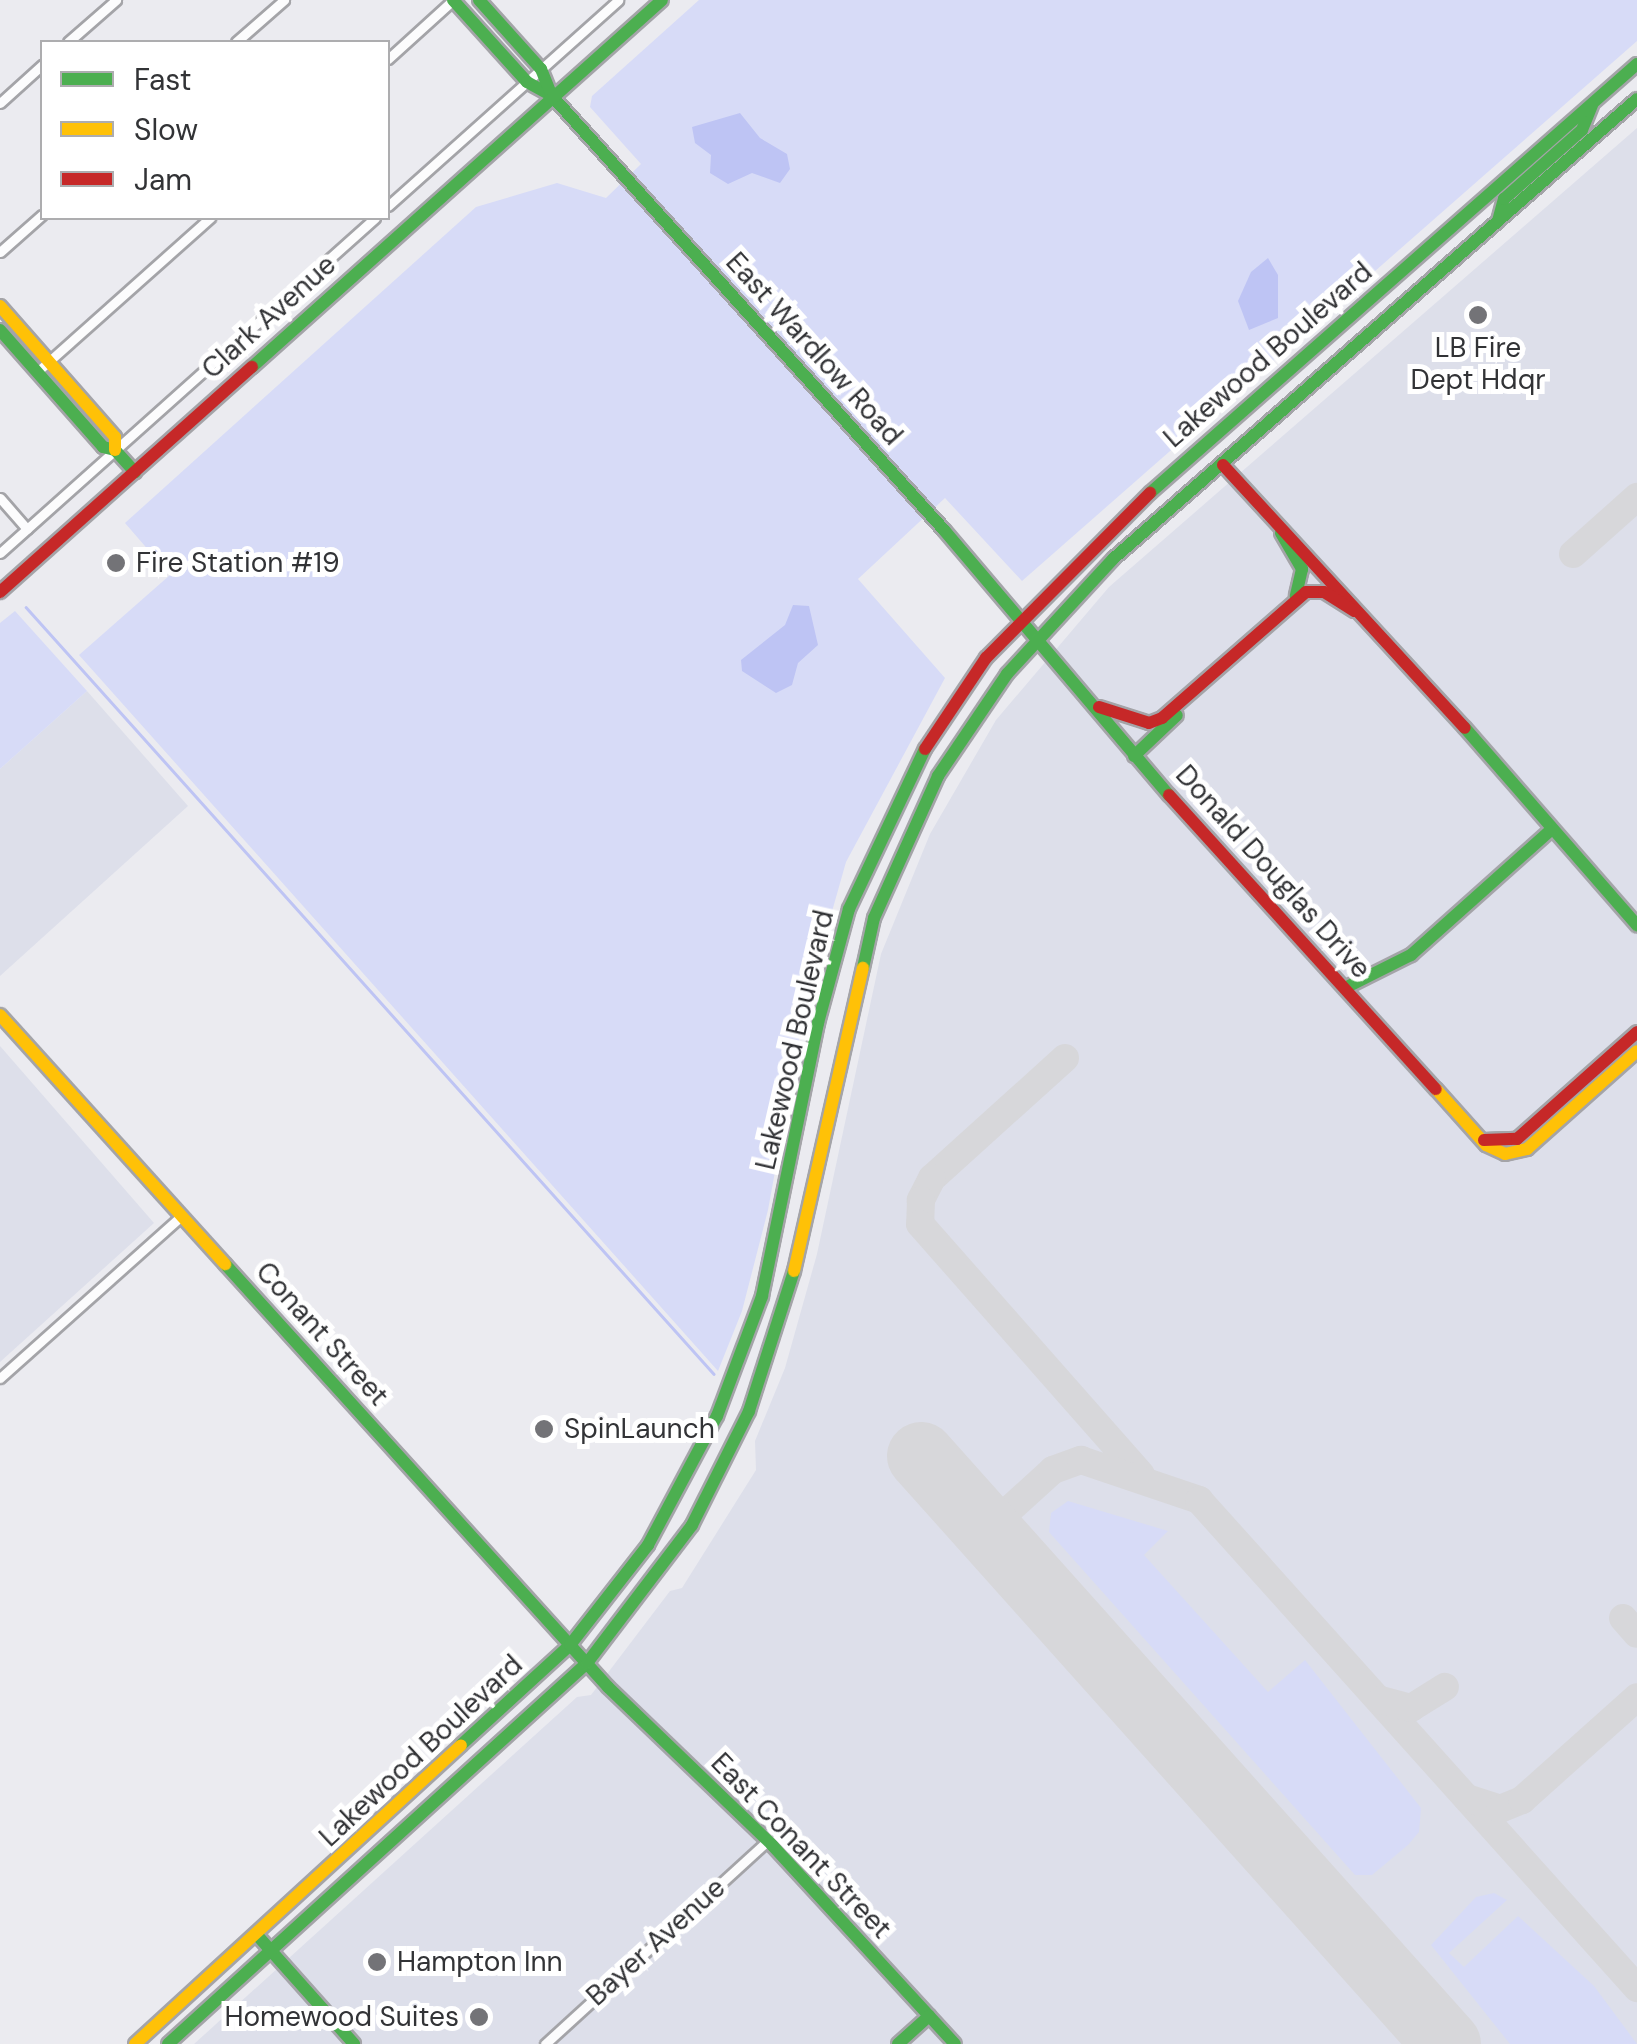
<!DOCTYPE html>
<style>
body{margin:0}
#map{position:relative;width:1637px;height:2044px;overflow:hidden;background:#ebebf0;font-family:"DM Sans",sans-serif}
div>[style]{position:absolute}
.built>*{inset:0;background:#dddfea}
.green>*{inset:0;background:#d7dbf7}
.water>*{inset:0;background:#bec4f4}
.stream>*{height:2.5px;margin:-1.25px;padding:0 1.25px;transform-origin:1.25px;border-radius:1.25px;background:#bec4f4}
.taxiway>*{height:28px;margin:-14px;padding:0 14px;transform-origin:14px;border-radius:14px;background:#d7d7da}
.runway>*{height:68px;margin:-34px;padding:0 34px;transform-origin:34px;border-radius:34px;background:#d7d7da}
.roads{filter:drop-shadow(2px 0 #a4a4a8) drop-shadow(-2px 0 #a4a4a8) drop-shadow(0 2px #a4a4a8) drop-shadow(0 -2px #a4a4a8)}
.street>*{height:9px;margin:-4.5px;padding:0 4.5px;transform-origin:4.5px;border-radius:4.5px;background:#fcfcfd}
.fast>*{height:12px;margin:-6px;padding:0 6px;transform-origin:6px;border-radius:6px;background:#4caf50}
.slow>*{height:12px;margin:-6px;padding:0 6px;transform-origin:6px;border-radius:6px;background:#ffc107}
.jam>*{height:12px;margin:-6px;padding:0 6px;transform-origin:6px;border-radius:6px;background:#c62828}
.dots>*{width:28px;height:28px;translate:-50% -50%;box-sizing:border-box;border:5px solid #fff;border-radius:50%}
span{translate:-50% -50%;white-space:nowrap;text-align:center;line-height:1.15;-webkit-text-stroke:10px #fff;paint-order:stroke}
.street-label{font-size:28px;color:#323336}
.poi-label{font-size:28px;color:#323336}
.left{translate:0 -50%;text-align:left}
.right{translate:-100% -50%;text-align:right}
.legend{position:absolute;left:40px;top:40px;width:350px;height:180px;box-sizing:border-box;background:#fff;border:2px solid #adadaf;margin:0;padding:12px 18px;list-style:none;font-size:30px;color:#323336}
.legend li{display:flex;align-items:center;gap:20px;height:50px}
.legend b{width:50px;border:2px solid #adadaf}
</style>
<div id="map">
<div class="built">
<i style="clip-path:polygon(1637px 128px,1637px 2044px,194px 2044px,577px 1697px,591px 1695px,670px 1591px,682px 1588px,756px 1470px,755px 1441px,785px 1368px,817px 1254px,881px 954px,930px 834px,996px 720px,1109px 587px)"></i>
<i style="clip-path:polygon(87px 691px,188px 806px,0 976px,0 769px)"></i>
<i style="clip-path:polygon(0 1046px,154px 1223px,0 1362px)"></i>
</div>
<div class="green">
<i style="clip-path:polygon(699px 0,1637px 0,1637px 41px,1022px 581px,945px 498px,858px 579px,945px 678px,846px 862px,805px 1007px,768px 1210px,742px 1311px,718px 1371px,79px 655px,170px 575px,125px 523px,476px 207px,557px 183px,606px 198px,641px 164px,590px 107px,592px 96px)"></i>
<i style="clip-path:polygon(15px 611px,87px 691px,0 769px,0 623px)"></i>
<i style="clip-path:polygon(1068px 1501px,1168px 1531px,1144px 1555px,1268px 1692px,1305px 1660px,1421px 1808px,1419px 1832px,1408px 1845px,1372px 1875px,1355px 1875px,1049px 1532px,1051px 1513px)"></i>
<i style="clip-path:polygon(1494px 1893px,1507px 1900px,1449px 1953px,1464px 1967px,1518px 1916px,1594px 1986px,1637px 2044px,1510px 2044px,1431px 1945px,1476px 1897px)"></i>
</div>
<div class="water">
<i style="clip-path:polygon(740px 113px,760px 138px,787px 154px,790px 169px,780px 183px,752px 173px,728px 184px,710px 173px,711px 155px,695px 143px,692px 127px)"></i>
<i style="clip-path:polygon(1268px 258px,1278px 275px,1278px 318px,1249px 330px,1238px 301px,1251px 272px)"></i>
<i style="clip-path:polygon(793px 605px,809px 606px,818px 645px,798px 663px,792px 685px,776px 693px,742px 671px,741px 660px,785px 625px)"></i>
</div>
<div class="stream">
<i style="left:26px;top:607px;width:1030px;rotate:48.11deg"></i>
</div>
<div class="taxiway">
<i style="left:1573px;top:554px;width:86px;rotate:-41.7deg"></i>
<i style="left:1065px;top:1058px;width:179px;rotate:137.9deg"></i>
<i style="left:932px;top:1178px;width:25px;rotate:117deg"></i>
<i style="left:921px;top:1200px;width:24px;rotate:92deg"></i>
<i style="left:920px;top:1224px;width:334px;rotate:48.6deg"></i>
<i style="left:987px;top:1530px;width:89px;rotate:-42.3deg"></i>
<i style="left:1053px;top:1470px;width:30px;rotate:-20deg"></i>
<i style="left:1081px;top:1460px;width:125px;rotate:18.7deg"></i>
<i style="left:1199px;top:1500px;width:656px;rotate:48.09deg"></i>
<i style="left:1623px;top:1618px;width:21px;rotate:49deg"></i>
<i style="left:1381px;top:1700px;width:31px;rotate:15deg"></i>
<i style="left:1411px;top:1708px;width:40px;rotate:-32deg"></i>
<i style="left:1467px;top:1798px;width:35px;rotate:18deg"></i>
<i style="left:1500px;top:1809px;width:24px;rotate:-22deg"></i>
<i style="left:1522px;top:1800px;width:154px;rotate:-41.8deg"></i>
</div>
<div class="runway">
<i style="left:921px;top:1456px;width:789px;rotate:48.19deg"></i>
</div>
<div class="roads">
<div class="street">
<i style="left:68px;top:42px;width:64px;rotate:-41.2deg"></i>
<i style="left:236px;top:42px;width:64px;rotate:-41.2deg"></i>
<i style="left:388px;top:59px;width:88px;rotate:-42.2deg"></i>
<i style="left:0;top:103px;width:57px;rotate:-42.1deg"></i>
<i style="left:388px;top:206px;width:309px;rotate:-41.8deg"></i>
<i style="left:0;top:252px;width:56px;rotate:-41.4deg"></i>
<i style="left:37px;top:372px;width:232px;rotate:-41.7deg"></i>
<i style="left:0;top:498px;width:41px;rotate:48.9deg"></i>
<i style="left:0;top:553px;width:503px;rotate:-41.78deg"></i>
<i style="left:0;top:1378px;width:243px;rotate:-41.8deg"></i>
<i style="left:545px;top:2044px;width:301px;rotate:-42.4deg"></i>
</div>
<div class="fast">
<i style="left:453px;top:0;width:110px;rotate:47.9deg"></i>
<i style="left:527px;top:82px;width:29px;rotate:29deg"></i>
<i style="left:552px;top:96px;width:585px;rotate:47.91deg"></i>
<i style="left:944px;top:530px;width:348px;rotate:49.7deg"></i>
<i style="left:479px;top:0;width:93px;rotate:48.1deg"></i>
<i style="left:541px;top:69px;width:29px;rotate:68deg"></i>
<i style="left:1498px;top:221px;width:23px;rotate:-75deg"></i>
<i style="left:1504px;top:199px;width:104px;rotate:-41.5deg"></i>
<i style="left:1582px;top:130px;width:27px;rotate:-68deg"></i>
<i style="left:0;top:330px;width:156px;rotate:48.6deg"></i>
<i style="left:103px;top:447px;width:12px;rotate:14deg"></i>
<i style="left:115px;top:450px;width:30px;rotate:48deg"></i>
<i style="left:252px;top:367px;width:550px;rotate:-41.83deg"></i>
<i style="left:1150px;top:493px;width:649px;rotate:-41.38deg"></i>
<i style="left:1281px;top:533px;width:42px;rotate:59.7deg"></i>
<i style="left:1302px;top:569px;width:28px;rotate:103deg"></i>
<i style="left:1465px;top:728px;width:262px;rotate:48.9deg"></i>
<i style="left:1134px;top:756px;width:59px;rotate:-43.6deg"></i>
<i style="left:863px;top:968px;width:51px;rotate:-77.6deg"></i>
<i style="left:874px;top:918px;width:156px;rotate:-65.7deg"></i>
<i style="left:938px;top:776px;width:123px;rotate:-55.9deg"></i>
<i style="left:1007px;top:674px;width:156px;rotate:-47.3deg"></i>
<i style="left:1113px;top:559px;width:697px;rotate:-41.28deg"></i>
<i style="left:1345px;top:988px;width:74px;rotate:-26.6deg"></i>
<i style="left:1411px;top:955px;width:188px;rotate:-41.8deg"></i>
<i style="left:225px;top:1264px;width:571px;rotate:47.84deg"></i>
<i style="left:608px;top:1687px;width:228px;rotate:43.9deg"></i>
<i style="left:772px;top:1845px;width:270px;rotate:47.4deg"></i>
<i style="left:461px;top:1745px;width:148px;rotate:-42.5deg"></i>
<i style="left:570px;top:1645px;width:127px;rotate:-52deg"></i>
<i style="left:648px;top:1545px;width:146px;rotate:-61.9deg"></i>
<i style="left:717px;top:1416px;width:128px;rotate:-69.4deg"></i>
<i style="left:762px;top:1296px;width:279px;rotate:-78.4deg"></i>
<i style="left:818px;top:1023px;width:118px;rotate:-74.8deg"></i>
<i style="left:849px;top:909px;width:177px;rotate:-64.6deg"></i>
<i style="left:257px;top:1935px;width:146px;rotate:48.3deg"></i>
<i style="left:168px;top:2044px;width:566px;rotate:-42.28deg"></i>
<i style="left:587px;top:1663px;width:173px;rotate:-52.7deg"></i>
<i style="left:692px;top:1525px;width:127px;rotate:-63.4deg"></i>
<i style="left:749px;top:1411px;width:147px;rotate:-72.2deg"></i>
<i style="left:898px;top:2044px;width:42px;rotate:-42.1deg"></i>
</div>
<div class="slow">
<i style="left:0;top:306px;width:174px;rotate:48.7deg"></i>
<i style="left:115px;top:437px;width:13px;rotate:90deg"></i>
<i style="left:0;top:1015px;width:336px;rotate:47.9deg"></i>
<i style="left:1436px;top:1089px;width:75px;rotate:48.2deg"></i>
<i style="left:1486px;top:1145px;width:21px;rotate:25deg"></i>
<i style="left:1505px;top:1154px;width:23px;rotate:-13deg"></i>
<i style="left:1527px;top:1149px;width:147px;rotate:-41.7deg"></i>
<i style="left:794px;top:1271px;width:311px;rotate:-77.2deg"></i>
<i style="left:135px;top:2044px;width:442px;rotate:-42.5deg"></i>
</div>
<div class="jam">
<i style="left:1223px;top:465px;width:357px;rotate:47.4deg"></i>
<i style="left:0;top:592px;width:338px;rotate:-41.8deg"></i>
<i style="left:1099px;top:707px;width:52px;rotate:17.7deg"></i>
<i style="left:1149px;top:723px;width:14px;rotate:-21deg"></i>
<i style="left:1162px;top:718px;width:191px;rotate:-41.2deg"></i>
<i style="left:1306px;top:592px;width:18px"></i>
<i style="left:1324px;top:592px;width:36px;rotate:32deg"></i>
<i style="left:925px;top:749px;width:110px;rotate:-56.2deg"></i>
<i style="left:986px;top:658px;width:233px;rotate:-45.2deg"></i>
<i style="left:1169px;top:795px;width:397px;rotate:47.8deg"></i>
<i style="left:1484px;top:1140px;width:33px;rotate:-2deg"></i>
<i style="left:1517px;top:1139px;width:161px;rotate:-41.7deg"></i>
</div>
</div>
<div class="dots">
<i style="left:1478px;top:315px;background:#737377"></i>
<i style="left:116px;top:563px;background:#737377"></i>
<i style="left:544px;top:1429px;background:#737377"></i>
<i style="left:377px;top:1962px;background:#737377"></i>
<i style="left:479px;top:2017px;background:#737377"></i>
</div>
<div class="street-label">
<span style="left:269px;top:317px;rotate:-42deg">Clark Avenue</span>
<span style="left:814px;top:349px;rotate:48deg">East Wardlow Road</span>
<span style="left:1268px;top:355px;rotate:-41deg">Lakewood Boulevard</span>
<span style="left:1273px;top:872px;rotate:48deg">Donald Douglas Drive</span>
<span style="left:795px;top:1040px;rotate:-77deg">Lakewood Boulevard</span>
<span style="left:322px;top:1334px;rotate:48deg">Conant Street</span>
<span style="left:421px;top:1751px;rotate:-43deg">Lakewood Boulevard</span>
<span style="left:801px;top:1846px;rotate:46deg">East Conant Street</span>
<span style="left:656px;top:1942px;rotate:-42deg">Bayer Avenue</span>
</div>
<div class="poi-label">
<span style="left:1478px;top:364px">LB Fire<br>Dept Hdqr</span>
<span class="left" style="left:136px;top:563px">Fire Station #19</span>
<span class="left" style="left:564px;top:1429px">SpinLaunch</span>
<span class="left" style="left:397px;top:1962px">Hampton Inn</span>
<span class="right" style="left:459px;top:2017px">Homewood Suites</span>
</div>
<ul class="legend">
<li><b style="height:12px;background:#4caf50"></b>Fast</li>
<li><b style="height:12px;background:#ffc107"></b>Slow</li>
<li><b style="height:12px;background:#c62828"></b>Jam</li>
</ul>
</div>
